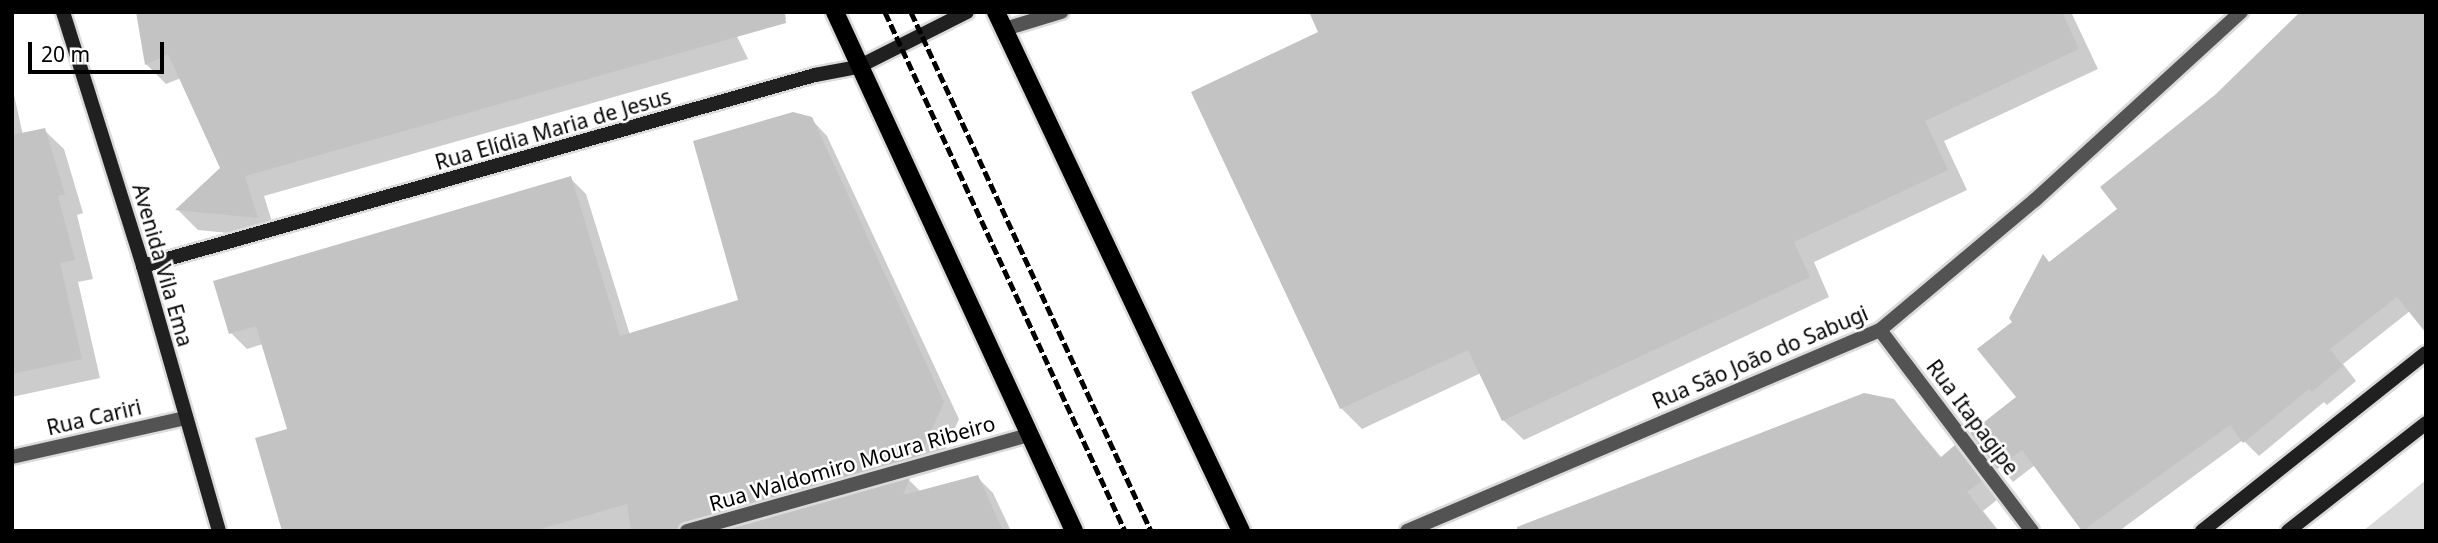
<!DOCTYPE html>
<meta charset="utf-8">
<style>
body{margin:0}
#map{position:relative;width:2438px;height:543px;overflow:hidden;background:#fff;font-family:"Noto Sans",sans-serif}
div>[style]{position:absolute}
.green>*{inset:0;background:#dadada}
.shadow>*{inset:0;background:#0003}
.building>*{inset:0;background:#c3c3c3}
.roads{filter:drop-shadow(2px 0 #dbdbdb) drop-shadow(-2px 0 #dbdbdb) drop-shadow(0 2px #dbdbdb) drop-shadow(0 -2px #dbdbdb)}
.service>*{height:14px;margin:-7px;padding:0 7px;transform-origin:7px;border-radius:7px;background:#535353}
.minor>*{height:14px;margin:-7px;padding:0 7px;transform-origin:7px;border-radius:7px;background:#535353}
.secondary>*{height:14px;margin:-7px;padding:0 7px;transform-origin:7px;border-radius:7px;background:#202020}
.primary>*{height:18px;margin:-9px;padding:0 9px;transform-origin:9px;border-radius:9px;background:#000}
.rail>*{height:5px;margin-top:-2.5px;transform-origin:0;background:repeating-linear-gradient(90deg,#000 0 10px,transparent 0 13.5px)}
span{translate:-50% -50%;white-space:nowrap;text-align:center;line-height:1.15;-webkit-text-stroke:5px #fff;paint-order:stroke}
.street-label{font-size:21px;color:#000}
.frame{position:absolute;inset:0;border:14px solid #000;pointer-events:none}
.scale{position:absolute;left:28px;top:42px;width:136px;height:32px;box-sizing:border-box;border:4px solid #000;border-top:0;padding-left:9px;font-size:21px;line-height:24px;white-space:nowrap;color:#000;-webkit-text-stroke:5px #fff;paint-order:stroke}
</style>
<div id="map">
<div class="green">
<i style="clip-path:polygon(2426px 480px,2426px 531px,2363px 531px)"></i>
</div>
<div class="shadow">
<i style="clip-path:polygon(139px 12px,725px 12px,748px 59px,264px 196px,277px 238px,198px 230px,178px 210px,222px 168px,181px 78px,166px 84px,146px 64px)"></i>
<i style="clip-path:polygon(1311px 12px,2071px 12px,2098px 69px,1944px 141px,1967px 190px,1814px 262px,1829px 297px,1524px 440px,1503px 420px,1481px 373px,1362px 429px,1341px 408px,1321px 33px)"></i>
<i style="clip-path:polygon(12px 86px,23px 135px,44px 130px,64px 149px,83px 213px,77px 215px,93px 279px,78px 282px,100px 378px,12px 397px)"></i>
<i style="clip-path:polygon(2217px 95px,2410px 311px,2343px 364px,2356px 381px,2327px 405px,2324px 402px,2259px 456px,2243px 440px,2119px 531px,2084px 531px,2035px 465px,2013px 482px,1973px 434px,2018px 398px,2014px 322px,2050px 263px,2119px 210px)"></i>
<i style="clip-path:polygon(811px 119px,827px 136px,959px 419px,936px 471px,908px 479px,921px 492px,977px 477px,993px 493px,1011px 531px,285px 531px,289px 431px,263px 344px,247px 349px,231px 333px,570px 178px,586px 194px,630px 335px,740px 302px)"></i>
<i style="clip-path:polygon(1864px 395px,1893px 400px,1942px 458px,1955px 448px,1972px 465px,1998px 499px,1983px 511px,1999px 531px,1514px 531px)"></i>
</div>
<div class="building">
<i style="clip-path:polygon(136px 12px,785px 12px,786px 23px,245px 176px,258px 218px,175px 210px,220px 168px,168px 54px,145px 65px)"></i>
<i style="clip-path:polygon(1309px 12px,2062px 12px,2079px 49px,1925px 121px,1948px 170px,1794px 242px,1810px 277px,1502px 421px,1468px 350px,1340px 409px,1191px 92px,1318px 32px)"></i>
<i style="clip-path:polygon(2300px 12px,2426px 12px,2426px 333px,2397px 297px,2330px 349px,2343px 366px,2312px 392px,2309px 389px,2243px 443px,2230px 425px,2082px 531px,2022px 450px,1997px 469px,1970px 433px,2016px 397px,1977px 349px,2012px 322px,2009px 318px,2043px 254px,2049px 262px,2117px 209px,2100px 187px,2216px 94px)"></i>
<i style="clip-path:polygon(793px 112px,812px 117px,944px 402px,920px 456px,684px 522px,678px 531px,631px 531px,627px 504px,534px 531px,282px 531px,255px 438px,287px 429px,256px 326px,229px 334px,213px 281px,571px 176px,620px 336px,663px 323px,738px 300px,693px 141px)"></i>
<i style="clip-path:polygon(45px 128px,65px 194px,58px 196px,75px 260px,60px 263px,82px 359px,12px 374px,12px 135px)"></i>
<i style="clip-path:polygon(1864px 393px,1894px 399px,1940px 458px,1955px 445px,1982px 481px,1967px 492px,1997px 531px,1517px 531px,1517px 527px)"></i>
<i style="clip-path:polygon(978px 475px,1003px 531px,724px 531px,910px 478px,903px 495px)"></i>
</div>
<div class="roads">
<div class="service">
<i style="left:1005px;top:29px;width:59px;rotate:-16.9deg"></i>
</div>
<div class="minor">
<i style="left:1880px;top:330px;width:252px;rotate:52.9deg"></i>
<i style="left:12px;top:457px;width:177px;rotate:-12.7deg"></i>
<i style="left:687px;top:531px;width:355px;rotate:-15.7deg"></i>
<i style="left:1407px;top:531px;width:514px;rotate:-23.02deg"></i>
<i style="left:1880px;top:330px;width:202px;rotate:-40deg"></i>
<i style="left:2035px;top:200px;width:279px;rotate:-42.4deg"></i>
</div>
<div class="secondary">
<i style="left:63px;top:12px;width:266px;rotate:72.5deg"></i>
<i style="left:143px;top:266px;width:276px;rotate:74deg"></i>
<i style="left:143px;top:266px;width:699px;rotate:-15.87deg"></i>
<i style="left:815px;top:75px;width:44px;rotate:-10.5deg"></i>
<i style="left:858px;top:67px;width:122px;rotate:-26.8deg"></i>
<i style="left:2202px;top:531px;width:286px;rotate:-38.5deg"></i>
<i style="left:2288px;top:531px;width:175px;rotate:-38deg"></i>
</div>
<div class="primary">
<i style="left:835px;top:12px;width:571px;rotate:65.27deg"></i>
<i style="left:996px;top:12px;width:574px;rotate:64.73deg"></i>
</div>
</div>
<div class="rail">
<i style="left:885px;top:12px;width:572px;rotate:65.18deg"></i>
<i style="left:911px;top:12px;width:572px;rotate:65.18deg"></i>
</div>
<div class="street-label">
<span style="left:553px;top:129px;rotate:-16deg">Rua Elídia Maria de Jesus</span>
<span style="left:163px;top:265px;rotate:74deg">Avenida Vila Ema</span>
<span style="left:1760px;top:357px;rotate:-23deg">Rua São João do Sabugi</span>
<span style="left:94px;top:417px;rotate:-13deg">Rua Cariri</span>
<span style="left:1973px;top:417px;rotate:53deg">Rua Itapagipe</span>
<span style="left:852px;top:463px;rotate:-16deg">Rua Waldomiro Moura Ribeiro</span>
</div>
<div class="frame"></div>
<div class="scale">20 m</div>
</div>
